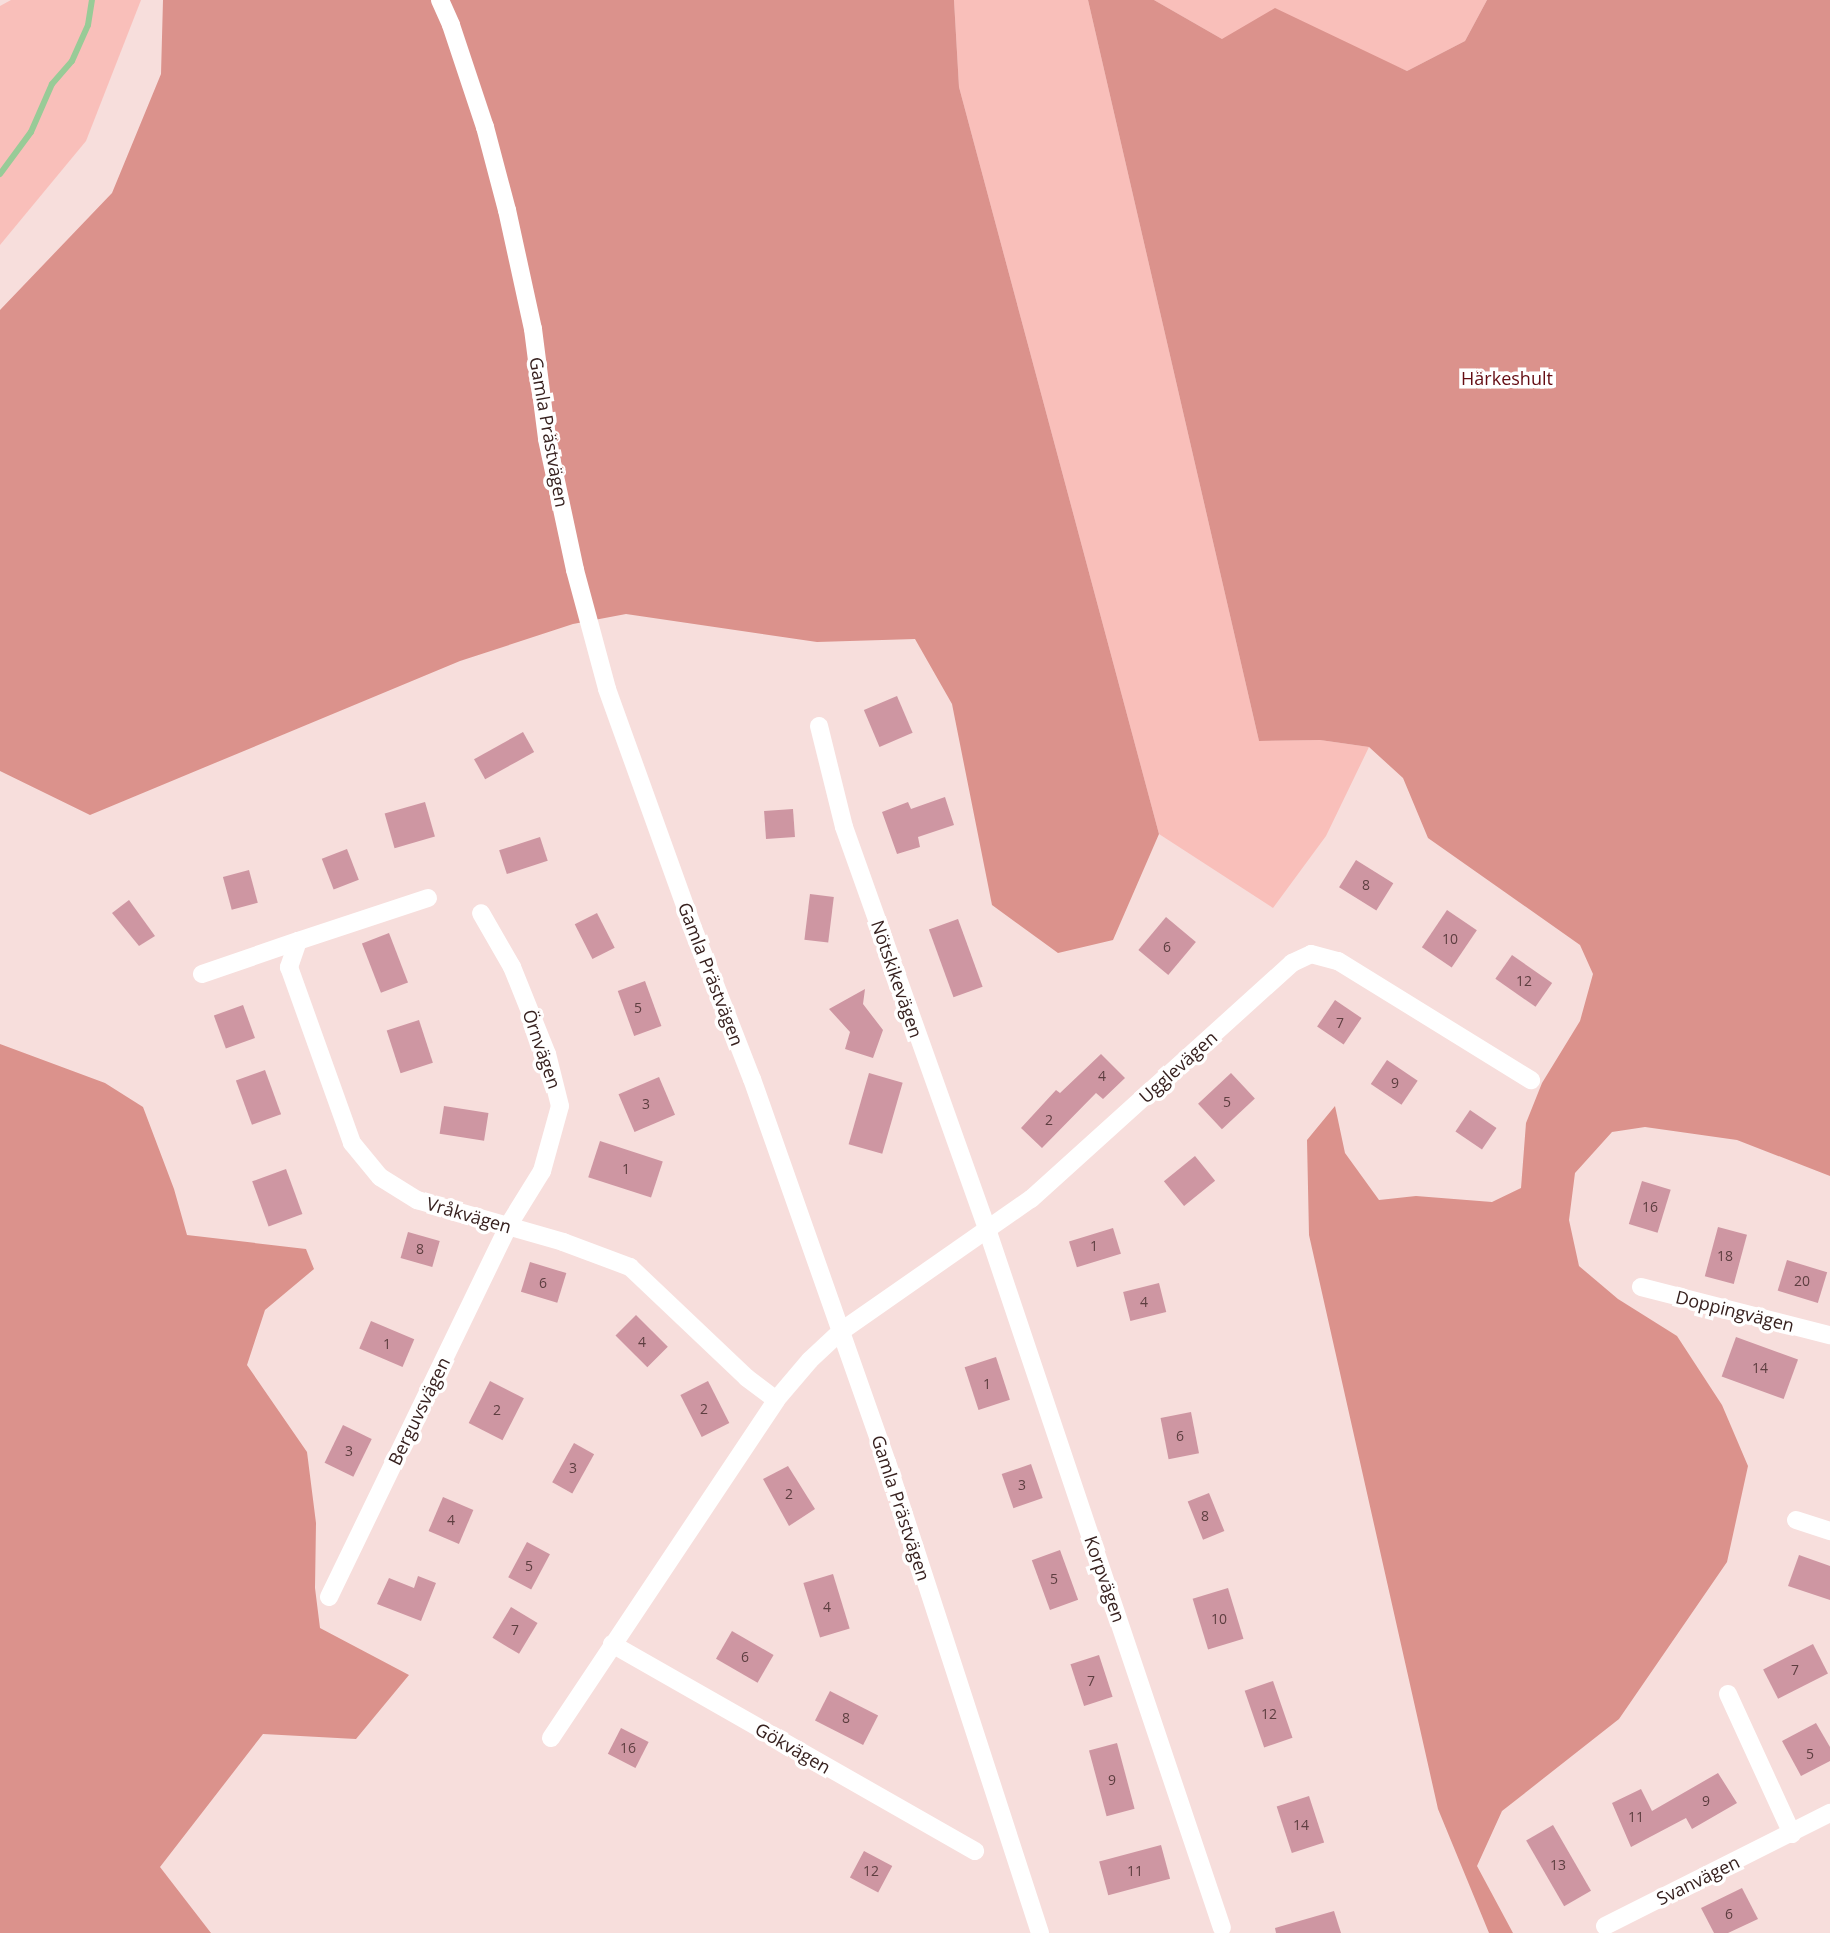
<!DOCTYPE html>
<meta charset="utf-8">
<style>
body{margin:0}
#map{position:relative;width:1830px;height:1933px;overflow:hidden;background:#f7dedc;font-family:"Open Sans",sans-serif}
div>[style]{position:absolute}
.green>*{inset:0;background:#f9bfba}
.forest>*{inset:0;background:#db928c}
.stream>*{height:6px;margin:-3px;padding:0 3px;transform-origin:3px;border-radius:3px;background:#98cb97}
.building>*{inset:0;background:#ce96a2;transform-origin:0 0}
.street>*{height:18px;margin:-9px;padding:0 9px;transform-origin:9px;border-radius:9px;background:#fff}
span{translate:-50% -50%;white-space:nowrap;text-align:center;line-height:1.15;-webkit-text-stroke:7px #fff;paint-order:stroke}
.number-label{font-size:14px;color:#5d3e40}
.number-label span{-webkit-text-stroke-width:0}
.park-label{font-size:18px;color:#650d13}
.street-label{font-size:18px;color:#37211f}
</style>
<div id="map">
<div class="green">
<i style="clip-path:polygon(11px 0,141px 0,86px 141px,0 245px,0 6px)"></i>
<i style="clip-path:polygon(954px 0,1088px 0,1259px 741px,1320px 740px,1369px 747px,1326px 836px,1273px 908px,1159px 834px,959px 87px)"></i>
<i style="clip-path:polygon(1154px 0,1487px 0,1465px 41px,1407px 71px,1343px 43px,1222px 39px)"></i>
</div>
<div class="forest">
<i style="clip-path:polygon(163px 0,954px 0,959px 87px,1159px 834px,1113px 940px,1058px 953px,992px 905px,952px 704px,915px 639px,817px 642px,626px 614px,573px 624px,460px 661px,90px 815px,0 771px,0 310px,112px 193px,161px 74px)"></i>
<i style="clip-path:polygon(1088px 0,1154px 0,1222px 39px,1275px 8px,1407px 71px,1465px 41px,1487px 0,1830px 0,1830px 1176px,1737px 1140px,1645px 1127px,1612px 1132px,1575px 1173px,1569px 1220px,1579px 1266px,1618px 1299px,1677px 1336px,1722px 1405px,1748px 1466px,1727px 1562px,1619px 1719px,1502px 1811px,1477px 1866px,1513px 1933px,1489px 1933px,1438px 1809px,1309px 1235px,1307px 1140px,1335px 1106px,1345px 1153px,1379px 1200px,1416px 1196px,1492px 1202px,1521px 1188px,1526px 1123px,1542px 1083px,1580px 1021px,1593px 974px,1580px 945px,1428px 838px,1403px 778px,1369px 747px,1320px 740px,1259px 741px)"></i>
<i style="clip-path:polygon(0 1044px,105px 1083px,143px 1107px,174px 1189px,187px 1235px,306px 1249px,314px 1269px,265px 1310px,247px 1365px,307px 1452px,316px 1523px,315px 1588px,320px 1628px,409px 1675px,356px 1739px,263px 1734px,160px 1867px,211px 1933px,0 1933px)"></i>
</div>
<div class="stream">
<i style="left:0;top:174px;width:52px;rotate:-53.6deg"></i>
<i style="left:31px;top:132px;width:52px;rotate:-66.4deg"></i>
<i style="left:52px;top:84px;width:30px;rotate:-49deg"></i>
<i style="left:72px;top:61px;width:39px;rotate:-66deg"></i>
<i style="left:88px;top:25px;width:25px;rotate:-81deg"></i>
</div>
<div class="building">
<i style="left:897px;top:696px;width:40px;height:36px;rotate:67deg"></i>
<i style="left:523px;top:732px;width:23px;height:56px;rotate:61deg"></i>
<i style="clip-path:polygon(945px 797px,954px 825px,918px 837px,920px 847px,897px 854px,882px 812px,908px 802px,911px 809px)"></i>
<i style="left:425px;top:802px;width:36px;height:42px;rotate:74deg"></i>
<i style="left:793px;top:809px;width:28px;height:29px;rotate:86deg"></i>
<i style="left:540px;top:837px;width:25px;height:43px;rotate:72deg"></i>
<i style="left:347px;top:849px;width:33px;height:27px;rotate:69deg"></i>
<i style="left:1356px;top:860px;width:44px;height:32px;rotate:32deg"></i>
<i style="left:249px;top:870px;width:34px;height:27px;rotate:75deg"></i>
<i style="left:810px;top:894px;width:24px;height:46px;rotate:7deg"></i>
<i style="clip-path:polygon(129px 900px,155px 936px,139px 946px,112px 913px)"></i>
<i style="left:1447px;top:910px;width:36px;height:45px;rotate:34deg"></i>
<i style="left:597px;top:913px;width:39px;height:25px;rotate:63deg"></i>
<i style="left:1166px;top:917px;width:39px;height:43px;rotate:40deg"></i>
<i style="left:958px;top:919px;width:72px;height:31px;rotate:70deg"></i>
<i style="left:389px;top:933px;width:53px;height:29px;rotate:69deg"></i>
<i style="left:1512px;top:955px;width:49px;height:29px;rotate:35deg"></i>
<i style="left:645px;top:981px;width:48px;height:29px;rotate:70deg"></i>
<i style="clip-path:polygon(865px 989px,863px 1004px,883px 1030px,873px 1058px,845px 1049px,850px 1032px,829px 1009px)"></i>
<i style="left:1335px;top:1000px;width:32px;height:32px;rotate:34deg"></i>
<i style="left:243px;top:1005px;width:35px;height:31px;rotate:70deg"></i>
<i style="left:419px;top:1020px;width:45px;height:34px;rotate:72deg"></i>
<i style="clip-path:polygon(1101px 1054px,1125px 1078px,1103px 1099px,1096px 1093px,1042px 1148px,1021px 1128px,1056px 1090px,1060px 1093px)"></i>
<i style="left:1387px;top:1060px;width:37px;height:29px;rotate:34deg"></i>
<i style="left:265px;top:1070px;width:47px;height:31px;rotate:70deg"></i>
<i style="left:869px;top:1073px;width:35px;height:74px;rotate:16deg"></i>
<i style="left:1231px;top:1073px;width:35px;height:45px;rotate:47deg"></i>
<i style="left:659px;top:1077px;width:41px;height:44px;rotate:67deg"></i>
<i style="left:444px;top:1106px;width:45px;height:28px;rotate:9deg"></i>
<i style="left:1470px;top:1110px;width:32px;height:26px;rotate:34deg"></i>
<i style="left:600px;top:1141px;width:66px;height:38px;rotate:18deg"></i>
<i style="left:1195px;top:1156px;width:32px;height:40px;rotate:51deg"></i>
<i style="left:286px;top:1169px;width:48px;height:36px;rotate:70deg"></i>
<i style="left:1642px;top:1181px;width:30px;height:45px;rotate:17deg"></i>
<i style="left:1718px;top:1227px;width:30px;height:51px;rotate:15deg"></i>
<i style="left:1113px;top:1228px;width:27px;height:46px;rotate:73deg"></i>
<i style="left:408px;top:1232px;width:33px;height:27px;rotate:16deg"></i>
<i style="left:1787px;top:1260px;width:42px;height:32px;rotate:17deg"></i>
<i style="left:530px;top:1262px;width:38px;height:31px;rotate:17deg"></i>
<i style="left:1159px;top:1283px;width:30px;height:37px;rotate:76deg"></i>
<i style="left:636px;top:1315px;width:45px;height:29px;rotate:45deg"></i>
<i style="left:371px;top:1321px;width:47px;height:30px;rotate:23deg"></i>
<i style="left:1736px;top:1337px;width:66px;height:42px;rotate:20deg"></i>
<i style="left:996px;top:1357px;width:45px;height:33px;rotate:72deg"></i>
<i style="left:490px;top:1381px;width:38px;height:47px;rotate:27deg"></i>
<i style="left:708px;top:1381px;width:47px;height:31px;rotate:63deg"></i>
<i style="left:1191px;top:1412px;width:42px;height:31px;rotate:79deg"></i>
<i style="left:343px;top:1425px;width:32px;height:42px;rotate:26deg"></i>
<i style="left:574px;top:1443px;width:23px;height:45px;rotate:29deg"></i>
<i style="left:1031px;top:1464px;width:36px;height:31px;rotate:71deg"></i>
<i style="clip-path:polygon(788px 1466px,815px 1509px,789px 1526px,763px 1479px)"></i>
<i style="left:1209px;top:1493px;width:41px;height:23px;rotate:68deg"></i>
<i style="left:443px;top:1497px;width:33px;height:37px;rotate:23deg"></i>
<i style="left:527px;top:1542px;width:26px;height:40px;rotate:28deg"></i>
<i style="left:1060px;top:1550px;width:53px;height:30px;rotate:70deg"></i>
<i style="clip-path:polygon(1799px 1555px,1830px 1566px,1830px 1600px,1788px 1586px)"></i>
<i style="left:833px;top:1574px;width:57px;height:31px;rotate:73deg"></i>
<i style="clip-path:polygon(418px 1576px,436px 1583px,421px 1621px,377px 1604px,389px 1578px,414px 1588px)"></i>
<i style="left:1228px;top:1588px;width:53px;height:37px;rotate:73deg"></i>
<i style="left:511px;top:1607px;width:31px;height:36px;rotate:31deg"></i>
<i style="left:732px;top:1631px;width:48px;height:32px;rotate:30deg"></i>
<i style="left:1813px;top:1644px;width:33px;height:56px;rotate:63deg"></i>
<i style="left:1099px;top:1655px;width:44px;height:30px;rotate:72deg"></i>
<i style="left:1273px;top:1681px;width:60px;height:30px;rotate:71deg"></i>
<i style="left:830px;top:1691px;width:54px;height:33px;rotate:27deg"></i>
<i style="clip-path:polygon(1816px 1723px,1830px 1747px,1830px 1761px,1801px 1776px,1782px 1741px)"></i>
<i style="left:621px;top:1728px;width:31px;height:29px;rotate:27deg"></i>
<i style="left:1117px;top:1743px;width:68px;height:29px;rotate:75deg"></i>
<i style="clip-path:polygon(1718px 1773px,1737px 1803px,1692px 1829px,1686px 1818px,1631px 1847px,1612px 1803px,1641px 1789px,1652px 1811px)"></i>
<i style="left:1309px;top:1796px;width:49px;height:34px;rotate:72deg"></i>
<i style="left:1553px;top:1825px;width:76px;height:31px;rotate:60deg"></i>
<i style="left:1161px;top:1845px;width:35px;height:64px;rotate:75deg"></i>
<i style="left:864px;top:1851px;width:32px;height:30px;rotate:28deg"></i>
<i style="clip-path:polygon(1742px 1888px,1758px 1919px,1728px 1933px,1714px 1933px,1701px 1908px)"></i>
<i style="clip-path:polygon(1334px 1911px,1341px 1933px,1276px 1933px,1275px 1928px)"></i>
</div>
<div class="street">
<i style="left:440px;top:0;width:27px;rotate:66deg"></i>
<i style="left:451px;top:25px;width:108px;rotate:71.6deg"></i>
<i style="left:485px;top:127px;width:86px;rotate:75.2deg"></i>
<i style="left:507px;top:210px;width:122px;rotate:77.7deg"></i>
<i style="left:533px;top:329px;width:111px;rotate:82.7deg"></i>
<i style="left:547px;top:439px;width:134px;rotate:77.9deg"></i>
<i style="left:575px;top:570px;width:123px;rotate:74.9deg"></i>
<i style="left:607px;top:689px;width:254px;rotate:70.2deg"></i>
<i style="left:693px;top:928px;width:162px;rotate:68.7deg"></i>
<i style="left:752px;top:1079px;width:406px;rotate:70.6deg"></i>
<i style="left:887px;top:1462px;width:495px;rotate:72deg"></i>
<i style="left:819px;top:726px;width:104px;rotate:76.1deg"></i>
<i style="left:844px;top:827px;width:427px;rotate:70.4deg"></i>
<i style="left:987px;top:1229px;width:737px;rotate:71.42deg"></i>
<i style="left:428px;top:898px;width:137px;rotate:161.7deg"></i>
<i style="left:298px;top:941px;width:28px;rotate:109deg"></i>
<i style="left:289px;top:967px;width:187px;rotate:70.3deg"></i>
<i style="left:352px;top:1143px;width:44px;rotate:50.5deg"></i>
<i style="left:380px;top:1177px;width:44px;rotate:31.9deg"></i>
<i style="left:417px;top:1200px;width:152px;rotate:16deg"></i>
<i style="left:563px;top:1242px;width:72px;rotate:20.5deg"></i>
<i style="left:630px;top:1267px;width:161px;rotate:43.5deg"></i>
<i style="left:747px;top:1378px;width:36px;rotate:37deg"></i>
<i style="left:202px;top:974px;width:102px;rotate:-19deg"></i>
<i style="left:1641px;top:1287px;width:195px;rotate:14.3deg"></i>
<i style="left:1796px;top:1520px;width:36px;rotate:18deg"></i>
<i style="left:329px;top:1597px;width:412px;rotate:-64.2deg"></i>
<i style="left:508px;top:1226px;width:65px;rotate:-58.3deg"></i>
<i style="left:542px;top:1171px;width:67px;rotate:-74.5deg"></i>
<i style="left:560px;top:1106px;width:54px;rotate:-104deg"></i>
<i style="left:547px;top:1054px;width:94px;rotate:-111.9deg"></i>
<i style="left:512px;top:967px;width:62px;rotate:-119.9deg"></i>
<i style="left:612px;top:1644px;width:418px;rotate:29.7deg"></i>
<i style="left:1728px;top:1694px;width:154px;rotate:65.4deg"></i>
<i style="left:551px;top:1738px;width:406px;rotate:-56.3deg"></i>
<i style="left:776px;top:1400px;width:52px;rotate:-49.6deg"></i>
<i style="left:810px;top:1360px;width:41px;rotate:-43deg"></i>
<i style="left:840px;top:1332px;width:233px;rotate:-34.9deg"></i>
<i style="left:1031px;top:1199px;width:352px;rotate:-42.1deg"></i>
<i style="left:1292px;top:963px;width:21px;rotate:-25deg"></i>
<i style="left:1311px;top:954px;width:28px;rotate:15deg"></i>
<i style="left:1338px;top:961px;width:227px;rotate:31.7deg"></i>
<i style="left:1605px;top:1926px;width:252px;rotate:-26.7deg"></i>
</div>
<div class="number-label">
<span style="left:1366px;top:885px">8</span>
<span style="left:1450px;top:939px">10</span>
<span style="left:1167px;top:947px">6</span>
<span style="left:1524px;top:981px">12</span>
<span style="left:638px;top:1008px">5</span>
<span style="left:1340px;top:1023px">7</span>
<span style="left:1102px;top:1076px">4</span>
<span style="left:1395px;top:1083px">9</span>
<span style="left:1227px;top:1102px">5</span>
<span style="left:646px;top:1104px">3</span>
<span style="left:1049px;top:1120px">2</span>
<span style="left:626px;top:1169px">1</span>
<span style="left:1650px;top:1207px">16</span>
<span style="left:1094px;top:1246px">1</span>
<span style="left:420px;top:1249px">8</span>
<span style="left:1725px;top:1256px">18</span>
<span style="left:1802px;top:1281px">20</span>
<span style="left:543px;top:1283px">6</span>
<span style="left:1144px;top:1302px">4</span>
<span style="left:642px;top:1342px">4</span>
<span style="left:387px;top:1344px">1</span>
<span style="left:1760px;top:1368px">14</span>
<span style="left:987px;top:1384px">1</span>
<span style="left:704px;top:1409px">2</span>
<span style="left:497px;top:1410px">2</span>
<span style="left:1180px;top:1436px">6</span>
<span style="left:349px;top:1451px">3</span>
<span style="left:573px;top:1468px">3</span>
<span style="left:1022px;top:1485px">3</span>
<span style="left:789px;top:1494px">2</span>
<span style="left:1205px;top:1516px">8</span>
<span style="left:451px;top:1520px">4</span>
<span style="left:529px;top:1566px">5</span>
<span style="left:1054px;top:1579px">5</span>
<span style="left:827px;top:1607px">4</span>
<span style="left:1219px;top:1619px">10</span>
<span style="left:515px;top:1630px">7</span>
<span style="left:745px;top:1657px">6</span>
<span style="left:1795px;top:1670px">7</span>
<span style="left:1091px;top:1681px">7</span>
<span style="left:1269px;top:1714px">12</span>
<span style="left:846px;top:1718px">8</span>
<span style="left:628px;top:1748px">16</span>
<span style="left:1810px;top:1754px">5</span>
<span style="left:1112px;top:1780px">9</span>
<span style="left:1706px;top:1801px">9</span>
<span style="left:1636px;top:1817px">11</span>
<span style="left:1301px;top:1825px">14</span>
<span style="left:1558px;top:1865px">13</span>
<span style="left:871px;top:1871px">12</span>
<span style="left:1135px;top:1871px">11</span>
<span style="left:1729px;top:1914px">6</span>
</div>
<div class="park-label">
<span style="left:1507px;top:378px">Härkeshult</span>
</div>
<div class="street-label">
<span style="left:549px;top:432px;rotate:80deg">Gamla Prästvägen</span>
<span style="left:711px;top:974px;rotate:69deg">Gamla Prästvägen</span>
<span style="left:897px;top:979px;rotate:71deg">Nötskikevägen</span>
<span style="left:542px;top:1049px;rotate:71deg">Örnvägen</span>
<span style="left:1178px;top:1067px;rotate:-42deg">Ugglevägen</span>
<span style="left:469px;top:1215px;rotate:16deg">Vråkvägen</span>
<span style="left:1735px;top:1311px;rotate:14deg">Doppingvägen</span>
<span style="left:419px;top:1411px;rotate:-64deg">Berguvsvägen</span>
<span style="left:901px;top:1508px;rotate:72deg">Gamla Prästvägen</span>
<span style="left:1105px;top:1579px;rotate:71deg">Korpvägen</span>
<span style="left:793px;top:1748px;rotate:30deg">Gökvägen</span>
<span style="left:1698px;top:1880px;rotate:-26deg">Svanvägen</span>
</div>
</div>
